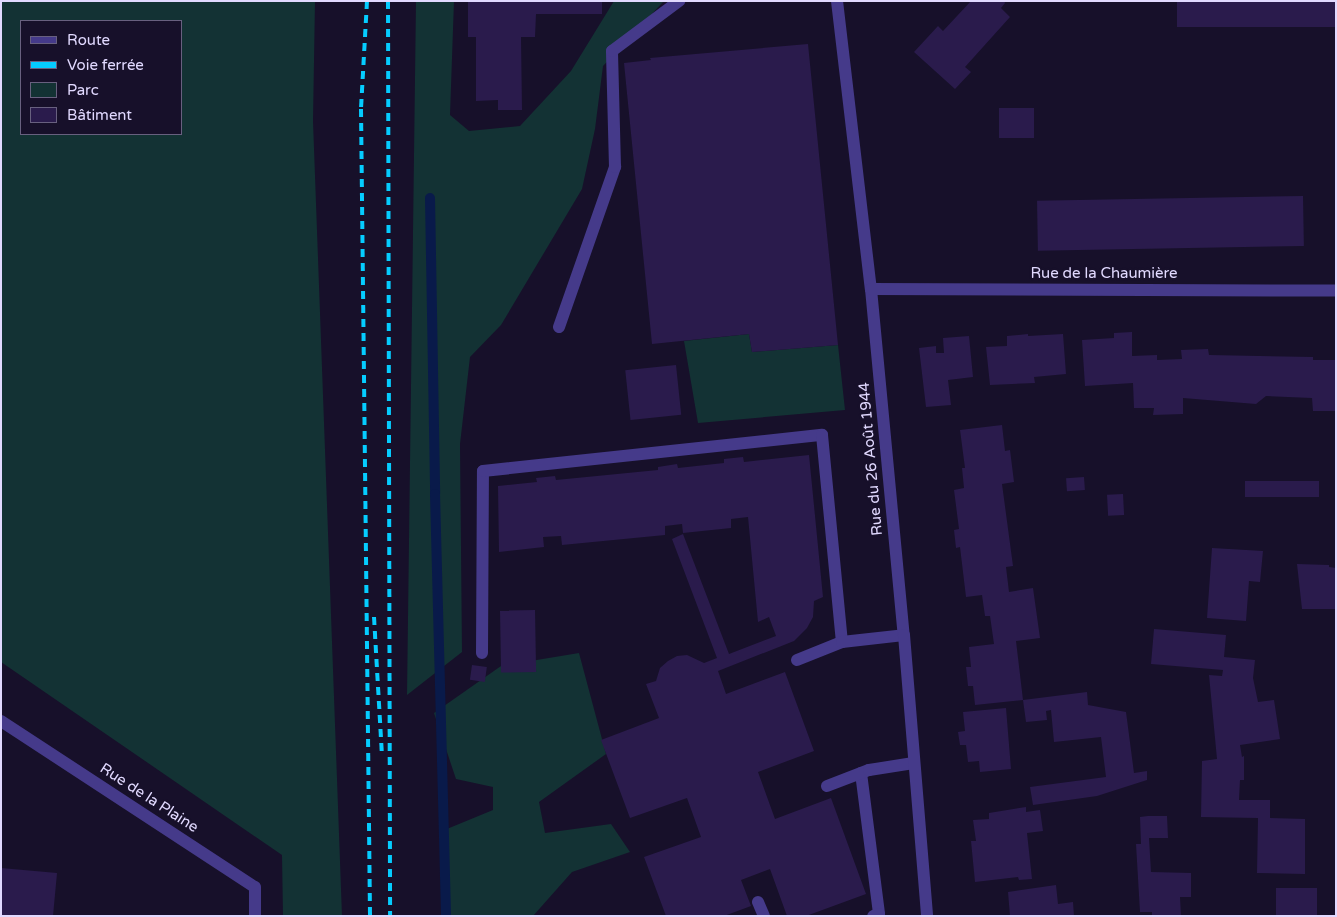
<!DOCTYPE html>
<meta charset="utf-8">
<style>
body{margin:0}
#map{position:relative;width:1337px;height:917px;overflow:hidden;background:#17102a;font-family:"Varela Round",sans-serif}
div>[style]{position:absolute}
.green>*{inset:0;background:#133234}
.stream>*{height:10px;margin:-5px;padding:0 5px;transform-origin:5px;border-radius:5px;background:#091a4a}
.building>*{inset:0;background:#2a1b4c;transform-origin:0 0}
.lane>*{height:12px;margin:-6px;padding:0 6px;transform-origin:6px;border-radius:6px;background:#453a8a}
.street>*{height:12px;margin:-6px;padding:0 6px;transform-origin:6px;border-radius:6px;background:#453a8a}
.rail>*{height:4px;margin-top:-2px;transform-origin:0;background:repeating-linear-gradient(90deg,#05ccff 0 8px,transparent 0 14px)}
span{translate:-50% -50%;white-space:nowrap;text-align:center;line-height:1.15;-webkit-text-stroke:4.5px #17102a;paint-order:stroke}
.street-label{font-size:15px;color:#e1d9ff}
.frame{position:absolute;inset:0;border:2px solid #e1d9ff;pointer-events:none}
.legend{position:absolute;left:20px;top:20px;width:162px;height:115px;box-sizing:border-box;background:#17102a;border:1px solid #68607f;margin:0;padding:6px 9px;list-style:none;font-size:15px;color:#e1d9ff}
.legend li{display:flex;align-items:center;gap:10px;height:25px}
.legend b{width:25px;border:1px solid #68607f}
</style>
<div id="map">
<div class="green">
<i style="clip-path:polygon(evenodd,1px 1px,315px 1px,313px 121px,342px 916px,283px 916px,282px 855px,1px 662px,1px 1px,21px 21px,181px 21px,181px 134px,21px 134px,21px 21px)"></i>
<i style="clip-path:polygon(416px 1px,454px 1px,450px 115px,469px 131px,520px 126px,571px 71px,614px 1px,664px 1px,603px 66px,595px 129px,582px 189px,501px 325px,470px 357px,460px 444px,462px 652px,407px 695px)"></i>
<i style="clip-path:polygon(749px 334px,752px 352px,838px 345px,845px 410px,698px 423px,684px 341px)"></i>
<i style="clip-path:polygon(579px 653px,606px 754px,539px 802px,545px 833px,611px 824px,630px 852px,572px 872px,533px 916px,444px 916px,442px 831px,493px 810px,493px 787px,456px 779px,434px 713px,501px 666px)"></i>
</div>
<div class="stream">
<i style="left:430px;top:198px;width:296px;rotate:89deg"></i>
<i style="left:435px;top:494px;width:422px;rotate:88.5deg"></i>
</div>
<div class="building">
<i style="clip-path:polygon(468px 1px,602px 1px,602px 14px,536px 14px,535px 37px,521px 37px,522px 110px,498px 110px,498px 100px,476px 101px,476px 37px,468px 37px)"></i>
<i style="clip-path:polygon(971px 1px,1004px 1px,1005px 3px,1001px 8px,1010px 17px,965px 67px,971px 72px,955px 89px,914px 52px,938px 26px,943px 31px)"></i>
<i style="left:1177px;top:1px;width:159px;height:26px"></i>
<i style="clip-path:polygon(808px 44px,838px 345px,752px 352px,749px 334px,652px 344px,624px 63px,651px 60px,650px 58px)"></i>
<i style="left:999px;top:108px;width:35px;height:30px"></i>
<i style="left:1303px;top:196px;width:50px;height:266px;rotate:89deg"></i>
<i style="clip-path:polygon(1132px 332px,1132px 356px,1157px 355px,1157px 360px,1182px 359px,1181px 350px,1208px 349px,1209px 355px,1313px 357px,1313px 360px,1336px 360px,1336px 411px,1313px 411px,1312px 398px,1266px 396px,1256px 404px,1183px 398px,1183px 414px,1153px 415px,1154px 408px,1134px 408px,1133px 383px,1085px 386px,1082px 340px,1114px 338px,1114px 333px)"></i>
<i style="clip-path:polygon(1028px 334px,1028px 336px,1063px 334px,1066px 374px,1034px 377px,1035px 383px,990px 385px,986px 347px,1007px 346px,1007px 336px)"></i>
<i style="clip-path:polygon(969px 336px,973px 377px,948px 380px,951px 405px,926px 407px,919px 348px,936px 346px,936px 353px,944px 353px,943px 338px)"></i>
<i style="left:676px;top:365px;width:50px;height:51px;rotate:84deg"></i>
<i style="clip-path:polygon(1002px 425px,1005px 451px,1010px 450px,1014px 482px,1002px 484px,1013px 566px,1006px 567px,1009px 592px,1033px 588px,1040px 638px,1016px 641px,1023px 700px,975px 705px,973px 686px,968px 686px,966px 667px,971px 667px,969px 647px,994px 644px,990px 616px,985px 616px,982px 595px,966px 597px,960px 547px,956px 548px,954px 530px,959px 529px,954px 490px,964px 488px,962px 468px,965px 468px,960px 430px)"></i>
<i style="clip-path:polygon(809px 455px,823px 597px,814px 601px,813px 617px,807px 628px,794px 641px,718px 671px,726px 694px,785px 672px,814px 751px,758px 772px,775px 819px,831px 798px,866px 894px,806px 916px,787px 916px,770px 869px,741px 880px,751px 906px,724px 916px,666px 916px,644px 857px,701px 837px,687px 798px,630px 818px,601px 740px,659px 718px,646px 684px,656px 681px,660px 668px,668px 661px,677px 656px,687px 655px,704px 663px,717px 658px,672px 539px,683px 534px,729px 654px,776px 636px,769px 617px,758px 622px,748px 517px,731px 519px,731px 528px,683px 533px,682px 524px,665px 526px,665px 535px,562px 545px,561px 536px,543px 537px,544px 547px,499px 552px,498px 486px,537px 482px,536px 478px,555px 476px,556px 480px,658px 470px,658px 467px,677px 464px,678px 468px,724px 463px,724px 459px,743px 457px,744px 462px)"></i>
<i style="left:1084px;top:477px;width:13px;height:18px;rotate:86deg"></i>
<i style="left:1245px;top:481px;width:74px;height:16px"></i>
<i style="left:1123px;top:494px;width:21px;height:16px;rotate:87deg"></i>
<i style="clip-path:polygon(1212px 548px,1263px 551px,1260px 582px,1249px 581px,1246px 621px,1207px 618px)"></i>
<i style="clip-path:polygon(1297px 564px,1329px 565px,1329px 567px,1336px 568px,1336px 609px,1302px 609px)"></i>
<i style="left:535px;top:610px;width:62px;height:35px;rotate:89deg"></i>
<i style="clip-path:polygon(1154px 629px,1226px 635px,1224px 657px,1255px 660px,1253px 678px,1258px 702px,1274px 700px,1280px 739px,1240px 745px,1242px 757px,1244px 756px,1244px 780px,1240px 780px,1239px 800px,1270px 800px,1270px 818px,1305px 819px,1305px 874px,1257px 873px,1258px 818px,1201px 817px,1202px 761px,1217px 759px,1209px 675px,1222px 676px,1223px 670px,1151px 664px)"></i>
<i style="left:472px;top:665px;width:15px;height:15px;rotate:8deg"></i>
<i style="clip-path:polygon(1087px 692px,1088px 705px,1126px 712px,1134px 773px,1147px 771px,1147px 780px,1097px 796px,1033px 805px,1030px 787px,1106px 777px,1101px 737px,1054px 742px,1051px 710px,1046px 711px,1047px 720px,1026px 722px,1023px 700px)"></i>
<i style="clip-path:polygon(1006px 708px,1011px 769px,980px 772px,979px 761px,968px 762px,966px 745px,960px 745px,958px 732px,965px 731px,963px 712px)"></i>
<i style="clip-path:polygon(1026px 807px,1026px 812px,1040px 810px,1043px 831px,1027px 833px,1032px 879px,1019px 880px,1018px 877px,975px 882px,971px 841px,976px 841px,973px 820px,989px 819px,989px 813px)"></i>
<i style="clip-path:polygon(1148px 816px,1167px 816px,1168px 838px,1149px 838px,1151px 872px,1191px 873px,1191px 897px,1180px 897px,1181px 916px,1152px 916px,1152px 912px,1140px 912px,1136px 844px,1141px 844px,1140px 817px)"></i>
<i style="clip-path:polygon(1px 868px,57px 873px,53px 916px,1px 916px)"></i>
<i style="clip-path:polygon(1056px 885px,1058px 904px,1073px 902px,1074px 916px,1010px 916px,1008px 892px)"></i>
<i style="left:1276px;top:888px;width:41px;height:28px"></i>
</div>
<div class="lane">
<i style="left:559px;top:327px;width:170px;rotate:-70.7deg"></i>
<i style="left:615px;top:167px;width:116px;rotate:-91.5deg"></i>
<i style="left:612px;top:51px;width:84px;rotate:-36.7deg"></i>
<i style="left:482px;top:653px;width:182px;rotate:-89.7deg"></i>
<i style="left:483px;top:471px;width:341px;rotate:-6.1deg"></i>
<i style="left:822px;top:435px;width:208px;rotate:84.5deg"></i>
<i style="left:797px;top:660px;width:48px;rotate:-21.8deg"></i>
<i style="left:842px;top:642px;width:62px;rotate:-6.4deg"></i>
<i style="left:861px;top:773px;width:142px;rotate:82.7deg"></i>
<i style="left:879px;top:914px;width:6px;rotate:162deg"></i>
<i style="left:827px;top:786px;width:45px;rotate:-20.9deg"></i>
<i style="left:869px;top:770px;width:45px;rotate:-9deg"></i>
<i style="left:758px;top:902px;width:15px;rotate:67deg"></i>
</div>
<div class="street">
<i style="left:837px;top:1px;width:290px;rotate:83.3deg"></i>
<i style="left:871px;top:289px;width:348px;rotate:84.6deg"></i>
<i style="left:904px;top:635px;width:282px;rotate:85.3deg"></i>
<i style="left:871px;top:289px;width:465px;rotate:0.2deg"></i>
<i style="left:1px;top:721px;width:303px;rotate:33.2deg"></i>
<i style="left:255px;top:887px;width:29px;rotate:90deg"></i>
</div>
<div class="rail">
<i style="left:367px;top:1px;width:108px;rotate:93.2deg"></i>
<i style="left:361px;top:109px;width:807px;rotate:89.36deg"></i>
<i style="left:388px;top:1px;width:915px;rotate:89.87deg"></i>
<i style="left:374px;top:617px;width:140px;rotate:86.7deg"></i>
</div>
<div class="street-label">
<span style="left:1104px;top:274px">Rue de la Chaumière</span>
<span style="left:871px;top:459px;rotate:-95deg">Rue du 26 Août 1944</span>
<span style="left:149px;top:798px;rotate:33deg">Rue de la Plaine</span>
</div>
<div class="frame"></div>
<ul class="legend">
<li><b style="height:6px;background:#453a8a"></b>Route</li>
<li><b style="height:6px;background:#05ccff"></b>Voie ferrée</li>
<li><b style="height:14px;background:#133234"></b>Parc</li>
<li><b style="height:14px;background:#2a1b4c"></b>Bâtiment</li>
</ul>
</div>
